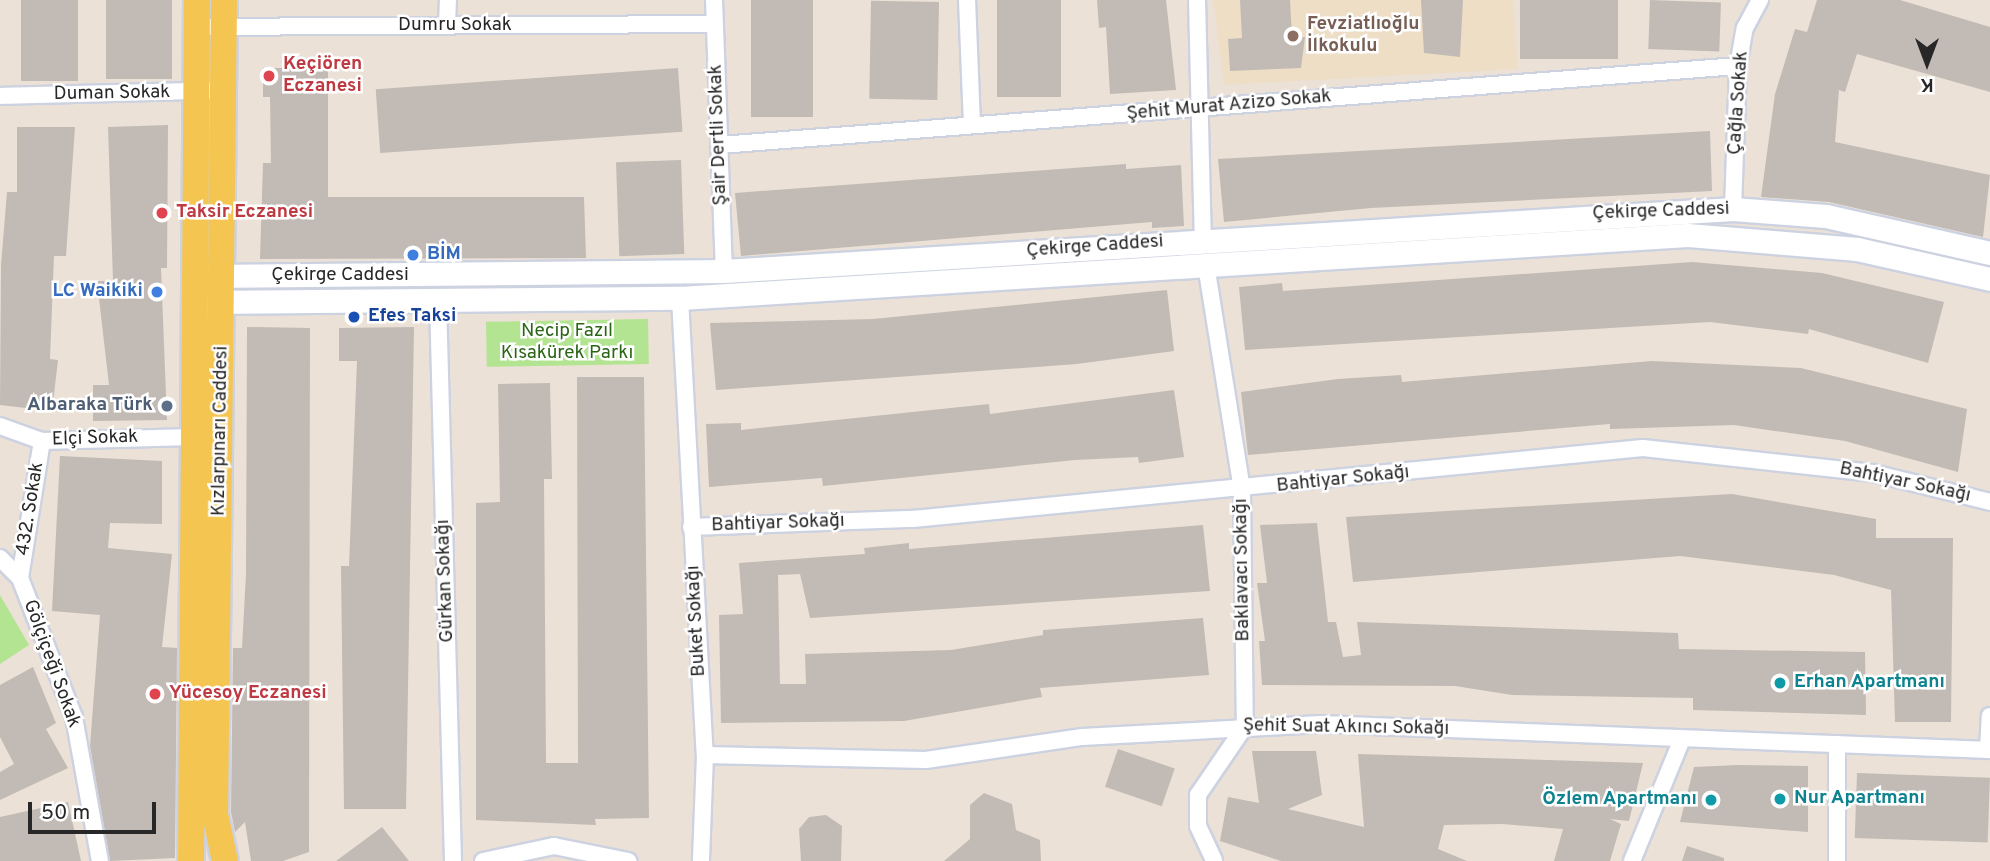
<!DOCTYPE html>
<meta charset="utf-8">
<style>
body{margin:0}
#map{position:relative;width:1990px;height:861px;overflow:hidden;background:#ebe1d7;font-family:Overpass,sans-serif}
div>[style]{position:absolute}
.education>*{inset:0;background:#eedec6}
.green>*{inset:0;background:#b2e491;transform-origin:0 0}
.building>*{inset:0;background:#c2bbb5;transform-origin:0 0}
.roads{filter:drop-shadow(2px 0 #cdd2e1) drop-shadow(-2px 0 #cdd2e1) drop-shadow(0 2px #cdd2e1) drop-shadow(0 -2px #cdd2e1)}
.street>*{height:16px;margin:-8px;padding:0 8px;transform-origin:8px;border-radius:8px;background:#fff}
.secondary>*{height:23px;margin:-11.5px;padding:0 11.5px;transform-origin:11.5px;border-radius:11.5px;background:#fff}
.primary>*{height:26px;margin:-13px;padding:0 13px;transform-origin:13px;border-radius:13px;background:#f5c552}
.dots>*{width:19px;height:19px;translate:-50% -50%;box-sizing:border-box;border:4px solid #fff;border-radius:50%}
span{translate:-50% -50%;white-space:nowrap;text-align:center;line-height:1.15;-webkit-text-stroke:5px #fff;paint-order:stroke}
.education-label{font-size:19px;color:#785e54;font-weight:700}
.left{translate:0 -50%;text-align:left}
.street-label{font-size:19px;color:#272727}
.health-label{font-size:19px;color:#be3a42;font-weight:700}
.shop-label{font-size:19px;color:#366cbe;font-weight:700}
.right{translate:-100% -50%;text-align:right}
.transit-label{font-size:19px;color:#164399;font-weight:700}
.park-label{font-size:19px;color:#2b6516}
.service-label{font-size:19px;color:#4e5e75;font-weight:700}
.culture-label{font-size:19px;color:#0d838f;font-weight:700}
.north{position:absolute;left:1892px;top:28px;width:70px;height:70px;-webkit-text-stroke:5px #fff;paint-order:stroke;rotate:180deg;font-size:19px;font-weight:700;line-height:28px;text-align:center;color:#272727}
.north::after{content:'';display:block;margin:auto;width:24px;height:32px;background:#272727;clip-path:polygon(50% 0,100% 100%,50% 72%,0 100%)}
.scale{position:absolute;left:28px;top:802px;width:128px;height:32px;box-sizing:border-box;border:4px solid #272727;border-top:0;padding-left:9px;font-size:21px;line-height:24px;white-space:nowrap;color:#272727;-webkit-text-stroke:5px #fff;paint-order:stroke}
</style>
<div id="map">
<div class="education">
<i style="clip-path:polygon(1213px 0,1513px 0,1518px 69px,1224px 85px)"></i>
</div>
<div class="green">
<i style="left:648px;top:319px;width:45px;height:162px;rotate:89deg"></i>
<i style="clip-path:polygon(0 595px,29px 645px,0 664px)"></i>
</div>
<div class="building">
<i style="left:21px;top:0;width:57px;height:81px"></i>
<i style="left:106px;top:0;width:66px;height:79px"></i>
<i style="left:751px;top:0;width:62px;height:117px"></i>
<i style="left:997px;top:0;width:64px;height:97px"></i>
<i style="clip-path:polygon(1097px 0,1166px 0,1176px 90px,1110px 94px,1106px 27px,1099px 28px)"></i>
<i style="clip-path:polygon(1240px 0,1290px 0,1292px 37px,1305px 37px,1301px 68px,1230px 71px,1228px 39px,1242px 38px)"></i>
<i style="clip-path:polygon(1421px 0,1463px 0,1460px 57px,1424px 53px)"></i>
<i style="left:1520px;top:0;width:98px;height:59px"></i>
<i style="left:1650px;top:0;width:71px;height:49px;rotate:2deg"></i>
<i style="clip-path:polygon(1817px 0,1900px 0,1990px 27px,1990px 92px,1857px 54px,1845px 92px,1839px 90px,1835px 142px,1990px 175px,1983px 237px,1829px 202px,1761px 197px,1775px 94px,1795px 29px,1807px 32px)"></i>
<i style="left:939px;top:2px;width:98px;height:68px;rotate:91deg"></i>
<i style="clip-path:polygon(263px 68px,328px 68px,328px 197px,584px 197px,586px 258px,260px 259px,263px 163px,271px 163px,270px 97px,263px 97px)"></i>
<i style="left:678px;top:68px;width:64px;height:303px;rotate:86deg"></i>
<i style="clip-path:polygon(168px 125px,167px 268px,161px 268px,167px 420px,93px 421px,93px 385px,109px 385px,97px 281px,113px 281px,108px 127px)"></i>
<i style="clip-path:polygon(17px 127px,75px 127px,66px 256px,54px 256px,50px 359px,58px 360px,52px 411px,0 405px,1px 265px,7px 192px,17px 192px)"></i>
<i style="clip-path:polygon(1710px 131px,1712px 191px,1371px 208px,1224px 222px,1218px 159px)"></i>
<i style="left:681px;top:160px;width:94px;height:65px;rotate:88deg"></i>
<i style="clip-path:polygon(1126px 164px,1126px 169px,1181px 165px,1184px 226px,1152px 228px,1152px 222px,741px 256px,735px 193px)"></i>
<i style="clip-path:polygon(1692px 262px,1822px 273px,1944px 302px,1928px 363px,1809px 329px,1808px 334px,1710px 322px,1245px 350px,1239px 287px,1282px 283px,1283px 291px)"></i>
<i style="clip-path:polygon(1167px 290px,1174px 351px,1077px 364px,716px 390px,710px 323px,873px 319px)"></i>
<i style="clip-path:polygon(247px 327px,310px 328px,309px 852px,283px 861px,251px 861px,245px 822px,235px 832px,231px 812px,233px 648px,242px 648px,246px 574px)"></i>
<i style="clip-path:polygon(414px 327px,406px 809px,344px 809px,341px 566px,349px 566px,357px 361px,339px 361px,339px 328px)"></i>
<i style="clip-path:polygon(1652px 361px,1801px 368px,1967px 409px,1958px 472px,1845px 441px,1734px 425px,1610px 429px,1610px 424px,1248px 455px,1241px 392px,1338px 379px,1401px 375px,1402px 382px)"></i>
<i style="clip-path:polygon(577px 377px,644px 377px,649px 818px,595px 819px,596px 825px,476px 820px,476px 503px,500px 502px,498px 384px,550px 383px,552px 479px,544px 479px,546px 763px,578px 763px)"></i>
<i style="clip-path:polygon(1174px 390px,1184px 457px,1139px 463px,1138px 457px,1075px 460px,823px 486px,822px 478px,709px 487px,706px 424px,741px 423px,741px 430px,989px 404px,990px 414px)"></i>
<i style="clip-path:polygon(60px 456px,162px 461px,162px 524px,110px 523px,108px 548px,172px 554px,162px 647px,177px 648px,175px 858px,110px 861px,90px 746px,100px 615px,52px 611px)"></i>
<i style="clip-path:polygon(1732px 494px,1876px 519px,1876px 538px,1953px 538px,1951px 722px,1895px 722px,1891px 590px,1834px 575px,1680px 556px,1353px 582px,1346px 517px)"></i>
<i style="clip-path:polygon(1317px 523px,1328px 622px,1336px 622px,1343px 657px,1361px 655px,1357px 622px,1678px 633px,1679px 649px,1865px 652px,1866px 715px,1693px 710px,1693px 698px,1512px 695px,1455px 686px,1262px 685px,1259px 641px,1265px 641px,1257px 583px,1267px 583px,1260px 525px)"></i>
<i style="clip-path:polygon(1203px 525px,1210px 591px,810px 618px,800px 574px,778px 575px,780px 684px,806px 684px,805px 654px,951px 650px,1043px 635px,1043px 630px,1203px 618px,1209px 675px,1040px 688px,1042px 697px,904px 721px,721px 723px,719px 615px,743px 614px,739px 563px,865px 554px,864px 548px,909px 543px,909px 549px)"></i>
<i style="clip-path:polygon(33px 667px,56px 723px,46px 729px,68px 768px,0 800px,0 772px,14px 764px,0 737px,0 685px)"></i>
<i style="left:1118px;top:749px;width:60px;height:40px;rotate:19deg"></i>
<i style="clip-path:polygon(1252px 751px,1316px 751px,1322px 795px,1288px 809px,1364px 827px,1358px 754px,1643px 763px,1629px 821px,1610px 819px,1621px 824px,1610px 861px,1554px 861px,1563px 829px,1502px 824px,1444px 825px,1438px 849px,1467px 861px,1281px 861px,1220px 841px,1228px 797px,1259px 803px)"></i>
<i style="clip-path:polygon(1738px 765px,1808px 766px,1808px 832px,1680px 822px,1694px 767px)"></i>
<i style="left:1857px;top:773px;width:133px;height:65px;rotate:2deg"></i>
<i style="clip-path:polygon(984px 793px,1012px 804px,1016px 830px,1040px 840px,1041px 861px,944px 861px,970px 839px,970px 805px)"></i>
<i style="clip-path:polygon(68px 802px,81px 861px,0 861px,0 817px)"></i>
<i style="clip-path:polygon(826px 815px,842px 826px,841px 861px,801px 861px,799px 829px,809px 817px)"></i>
<i style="clip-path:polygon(382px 827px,409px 861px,336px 861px)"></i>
<i style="clip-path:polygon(1687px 846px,1724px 858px,1724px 861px,1682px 861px)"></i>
</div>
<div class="roads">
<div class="street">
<i style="left:714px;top:0;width:271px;rotate:87.9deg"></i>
<i style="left:967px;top:0;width:125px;rotate:87.7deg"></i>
<i style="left:1197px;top:0;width:240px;rotate:88.6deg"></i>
<i style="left:447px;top:26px;width:26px;rotate:-88deg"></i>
<i style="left:196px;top:27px;width:518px;rotate:-0.33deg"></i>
<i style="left:0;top:96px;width:223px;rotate:-1.5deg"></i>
<i style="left:720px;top:145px;width:1021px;rotate:-4.44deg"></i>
<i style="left:1733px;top:209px;width:143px;rotate:-88deg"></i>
<i style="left:1738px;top:66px;width:39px;rotate:-80deg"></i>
<i style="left:1745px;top:28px;width:32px;rotate:-62deg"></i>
<i style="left:1206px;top:265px;width:229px;rotate:80.9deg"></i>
<i style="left:1242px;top:491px;width:235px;rotate:89.3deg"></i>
<i style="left:1245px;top:726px;width:83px;rotate:124.3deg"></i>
<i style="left:1198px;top:795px;width:31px;rotate:90deg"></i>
<i style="left:1198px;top:826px;width:38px;rotate:65deg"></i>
<i style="left:680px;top:298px;width:458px;rotate:86.9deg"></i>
<i style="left:705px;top:755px;width:106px;rotate:92.2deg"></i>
<i style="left:438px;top:300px;width:561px;rotate:88.47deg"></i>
<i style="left:0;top:426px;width:45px;rotate:19.7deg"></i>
<i style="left:42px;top:441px;width:151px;rotate:-1.5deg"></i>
<i style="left:691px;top:527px;width:222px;rotate:-2.1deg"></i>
<i style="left:913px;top:519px;width:733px;rotate:-5.56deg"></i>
<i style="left:1643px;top:448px;width:231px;rotate:6.2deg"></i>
<i style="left:1873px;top:473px;width:121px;rotate:13.9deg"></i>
<i style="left:0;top:558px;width:28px;rotate:45deg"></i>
<i style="left:20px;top:578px;width:149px;rotate:68.8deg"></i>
<i style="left:74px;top:717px;width:146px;rotate:79.8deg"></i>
<i style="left:20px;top:578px;width:139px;rotate:-80.9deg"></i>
<i style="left:1988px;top:750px;width:34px;rotate:-87deg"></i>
<i style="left:705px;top:755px;width:221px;rotate:1.3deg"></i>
<i style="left:926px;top:760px;width:158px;rotate:-8.4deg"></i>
<i style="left:1082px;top:737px;width:239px;rotate:-3.1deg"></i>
<i style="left:1321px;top:724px;width:670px;rotate:2.23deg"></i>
<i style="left:483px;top:861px;width:73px;rotate:-11.9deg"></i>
<i style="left:554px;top:846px;width:76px;rotate:11.5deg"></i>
<i style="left:1632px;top:861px;width:132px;rotate:-67.7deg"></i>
<i style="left:1837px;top:861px;width:117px;rotate:-90deg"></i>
</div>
<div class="secondary">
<i style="left:204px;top:276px;width:520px;rotate:-0.55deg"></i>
<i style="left:724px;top:271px;width:1011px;rotate:-3.52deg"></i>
<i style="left:1733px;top:209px;width:93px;rotate:4.3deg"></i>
<i style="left:1826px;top:216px;width:168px;rotate:12.7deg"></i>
<i style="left:204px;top:302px;width:476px;rotate:-0.5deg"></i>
<i style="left:680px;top:298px;width:1009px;rotate:-3.58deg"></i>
<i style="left:1687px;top:235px;width:171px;rotate:4.7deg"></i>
<i style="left:1857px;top:249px;width:136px;rotate:12.7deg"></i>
</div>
<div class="primary">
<i style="left:224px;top:0;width:814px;rotate:90.63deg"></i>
<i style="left:215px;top:814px;width:48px;rotate:78deg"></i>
<i style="left:191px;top:861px;width:861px;rotate:-89.6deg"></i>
</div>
</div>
<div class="dots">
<i style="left:1293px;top:36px;background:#8d6e63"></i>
<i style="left:269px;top:76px;background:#e0444e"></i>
<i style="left:162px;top:213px;background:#e0444e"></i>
<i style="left:413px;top:255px;background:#3f7fe0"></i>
<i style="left:157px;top:292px;background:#3f7fe0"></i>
<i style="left:354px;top:317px;background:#1a4fb4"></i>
<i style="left:167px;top:406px;background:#5c6f8a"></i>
<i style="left:1780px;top:683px;background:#0f9aa8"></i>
<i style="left:155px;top:694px;background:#e0444e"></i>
<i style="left:1780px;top:799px;background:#0f9aa8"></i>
<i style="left:1711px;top:800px;background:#0f9aa8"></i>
</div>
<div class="education-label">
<span class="left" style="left:1307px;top:36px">Fevziatlıoğlu<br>İlkokulu</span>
</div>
<div class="street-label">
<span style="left:455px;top:26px">Dumru Sokak</span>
<span style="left:112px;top:94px;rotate:-1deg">Duman Sokak</span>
<span style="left:1739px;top:103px;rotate:-86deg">Çağla Sokak</span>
<span style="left:1229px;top:106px;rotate:-5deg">Şehit Murat Azizo Sokak</span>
<span style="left:719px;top:135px;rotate:-92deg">Şair Dertli Sokak</span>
<span style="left:1661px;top:212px;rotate:-2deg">Çekirge Caddesi</span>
<span style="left:1095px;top:247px;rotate:-4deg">Çekirge Caddesi</span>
<span style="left:340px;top:276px">Çekirge Caddesi</span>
<span style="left:221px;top:431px;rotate:-89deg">Kızlarpınarı Caddesi</span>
<span style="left:95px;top:439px;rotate:-2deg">Elçi Sokak</span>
<span style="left:1343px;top:480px;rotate:-6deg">Bahtiyar Sokağı</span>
<span style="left:1905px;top:483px;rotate:12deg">Bahtiyar Sokağı</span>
<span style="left:31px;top:509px;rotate:-81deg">432. Sokak</span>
<span style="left:778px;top:524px;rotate:-2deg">Bahtiyar Sokağı</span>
<span style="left:1243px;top:570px;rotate:-91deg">Baklavacı Sokağı</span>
<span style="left:446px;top:581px;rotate:-92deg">Gürkan Sokağı</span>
<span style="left:697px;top:621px;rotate:-93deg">Buket Sokağı</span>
<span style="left:51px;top:664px;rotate:70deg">Gölçiçeği Sokak</span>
<span style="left:1346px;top:728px;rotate:1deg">Şehit Suat Akıncı Sokağı</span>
</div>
<div class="health-label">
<span class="left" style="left:283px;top:76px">Keçiören<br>Eczanesi</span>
<span class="left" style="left:176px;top:213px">Taksir Eczanesi</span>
<span class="left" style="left:169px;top:694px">Yücesoy Eczanesi</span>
</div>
<div class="shop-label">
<span class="left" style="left:427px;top:255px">BİM</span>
<span class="right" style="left:143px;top:292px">LC Waikiki</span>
</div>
<div class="transit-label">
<span class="left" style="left:368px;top:317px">Efes Taksi</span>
</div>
<div class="park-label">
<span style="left:567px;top:343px">Necip Fazıl<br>Kısakürek Parkı</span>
</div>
<div class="service-label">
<span class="right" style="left:153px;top:406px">Albaraka Türk</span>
</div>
<div class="culture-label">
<span class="left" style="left:1794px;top:683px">Erhan Apartmanı</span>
<span class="left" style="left:1794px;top:799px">Nur Apartmanı</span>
<span class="right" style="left:1697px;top:800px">Özlem Apartmanı</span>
</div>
<div class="north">K</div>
<div class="scale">50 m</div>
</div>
